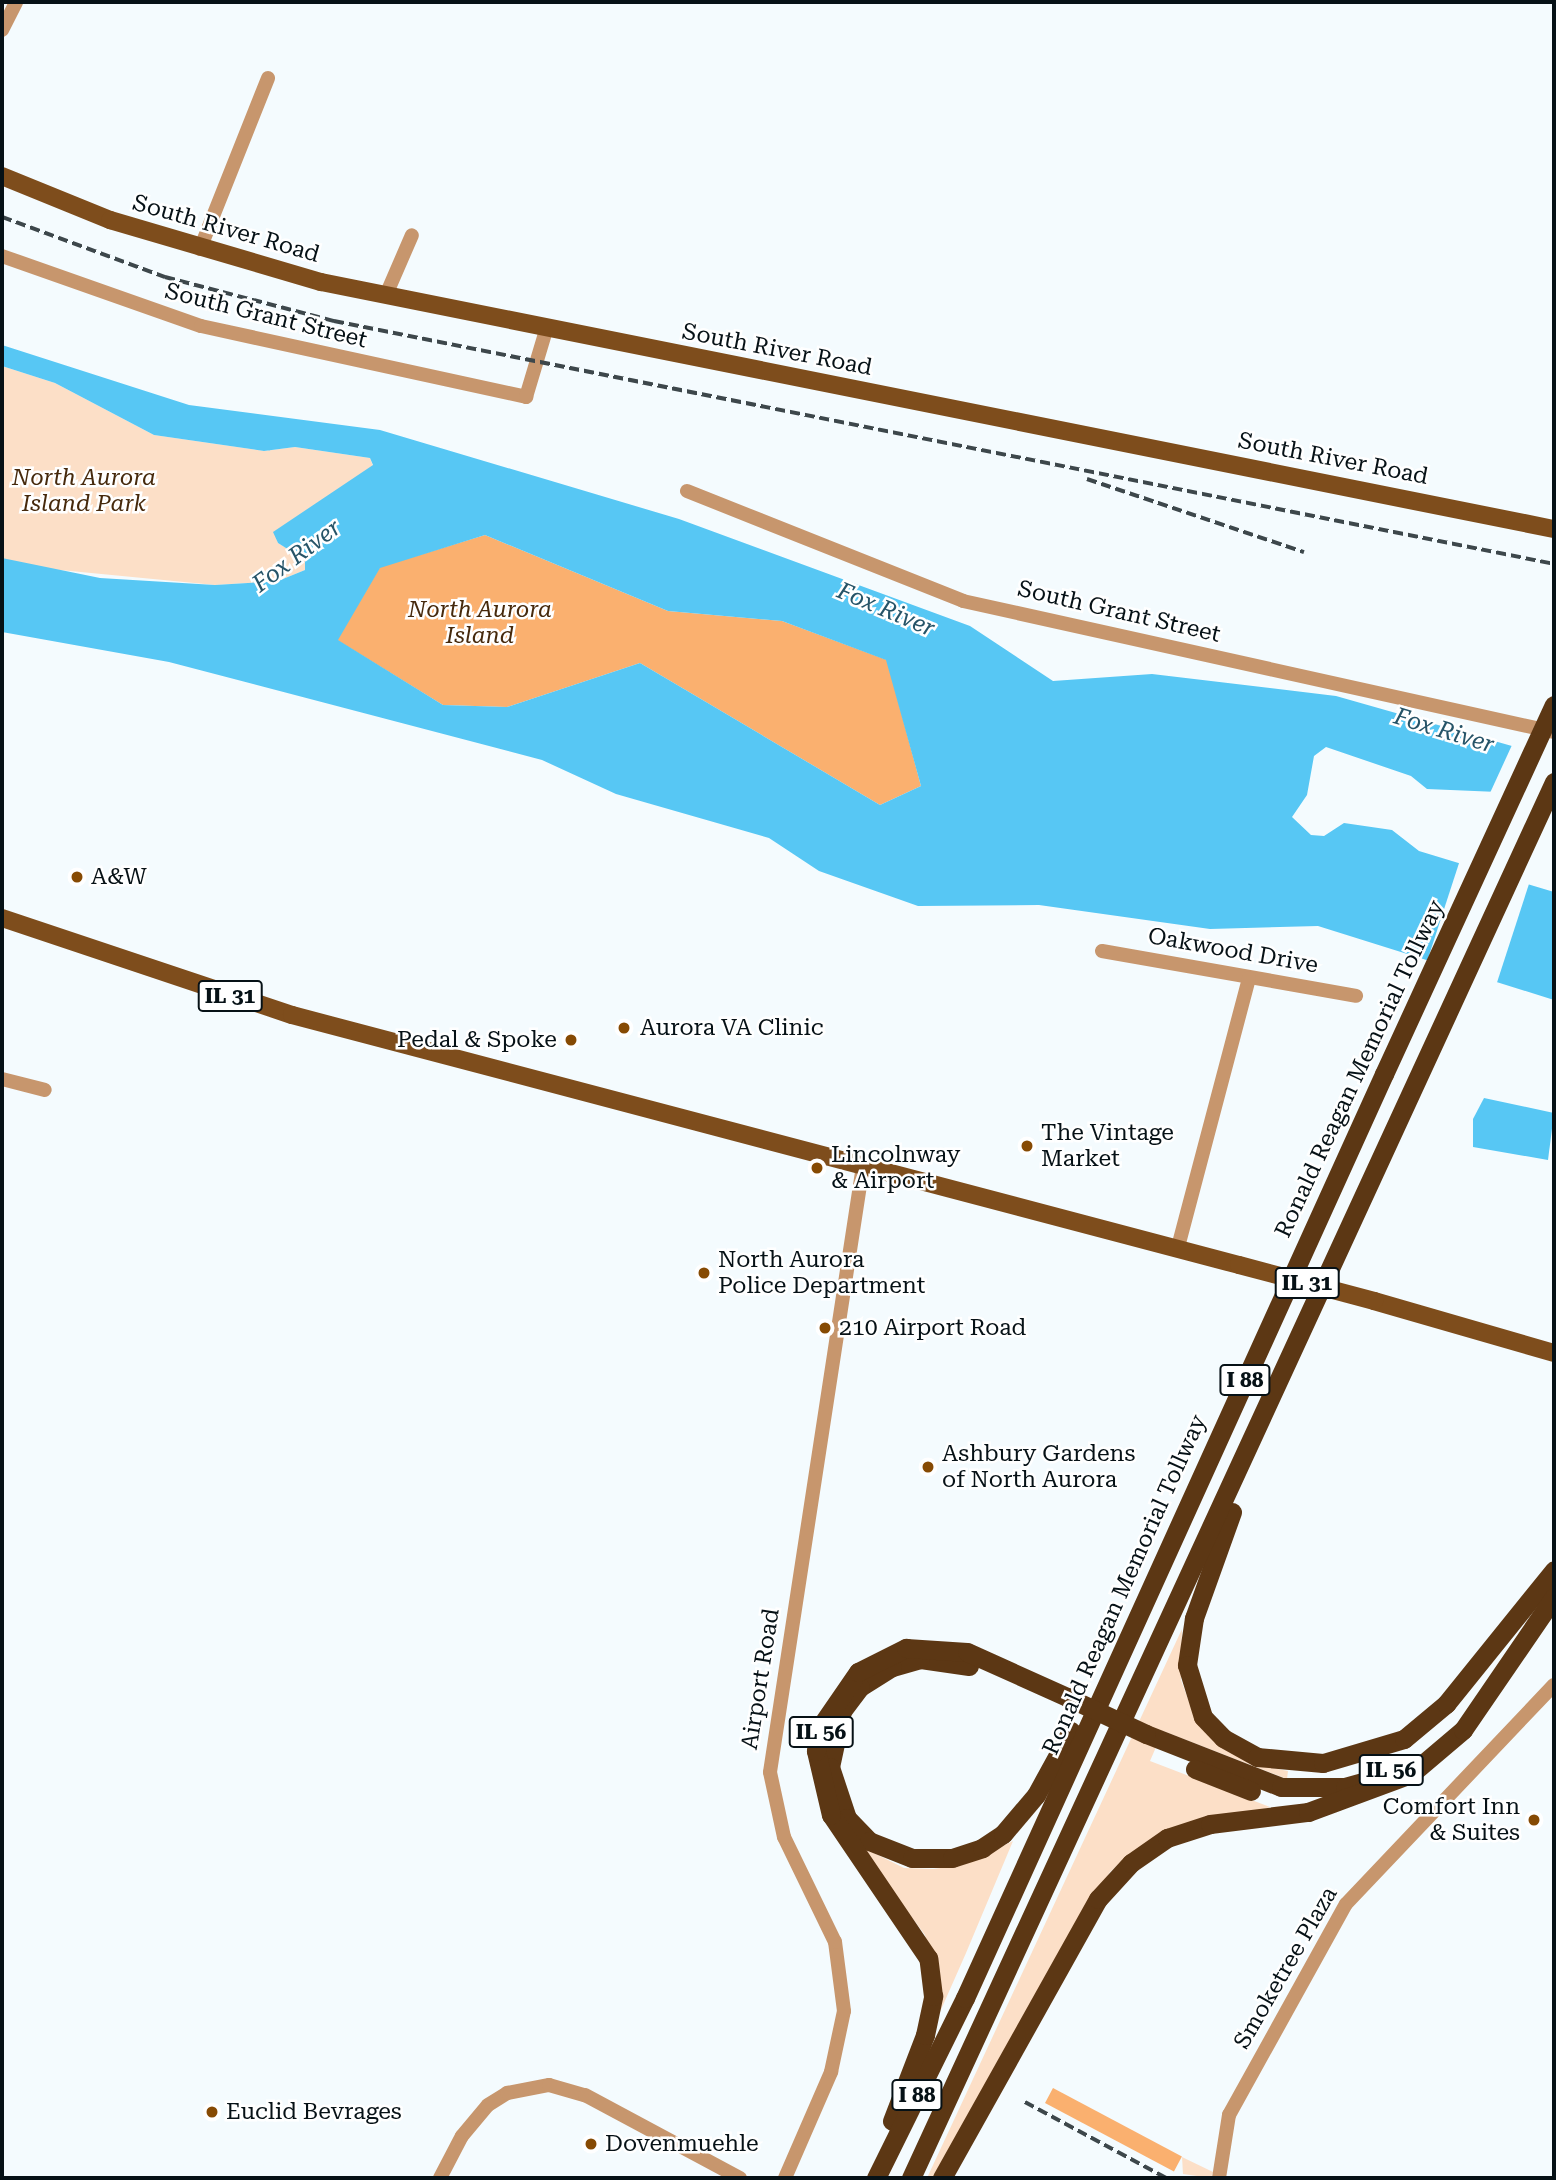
<!DOCTYPE html>
<style>
body{margin:0}
#map{position:relative;width:1556px;height:2180px;overflow:hidden;background:#f4fbfe;font-family:"Roboto Serif",serif}
div>[style]{position:absolute}
.green>*{inset:0;background:#fcdfc7}
.forest>*{inset:0;background:#fab06f;transform-origin:0 0}
.water>*{inset:0;background:#57c7f4}
.pier>*{inset:0;background:#f4fbfe;transform-origin:0 0}
.minor>*{height:14px;margin:-7px;padding:0 7px;transform-origin:7px;border-radius:7px;background:#c7966d}
.major>*{height:18px;margin:-9px;padding:0 9px;transform-origin:9px;border-radius:9px;background:#7e4d1c}
.highway>*{height:19px;margin:-9.5px;padding:0 9.5px;transform-origin:9.5px;border-radius:9.5px;background:#5c3714}
.rail>*{height:3.5px;margin-top:-1.75px;transform-origin:0;background:repeating-linear-gradient(90deg,#3d474b 0 10px,transparent 0 15px)}
.major-bridge>*{height:18px;margin:-9px;padding:0 9px;transform-origin:9px;border-radius:9px;background:#7e4d1c}
.highway-bridge>*{height:19px;margin:-9.5px;padding:0 9.5px;transform-origin:9.5px;border-radius:9.5px;background:#5c3714}
.dots>*{width:19px;height:19px;translate:-50% -50%;box-sizing:border-box;border:4px solid #fff;border-radius:50%}
span{translate:-50% -50%;white-space:nowrap;text-align:center;line-height:1.15;-webkit-text-stroke:5px #fff;paint-order:stroke}
.shield-label span{padding:2px 5px;background:#fff;border:2px solid;border-radius:5px;-webkit-text-stroke-width:0}
.shield-label{font-size:21px;color:#061116;font-weight:700}
.street-label{font-size:23px;color:#061116}
.park-label{font-size:23px;color:#46290c;font-style:italic}
.poi-label{font-size:23px;color:#061116}
.left{translate:0 -50%;text-align:left}
.right{translate:-100% -50%;text-align:right}
.water-label{font-size:24px;color:#265468;font-style:italic}
.frame{position:absolute;inset:0;border:4px solid #061116;pointer-events:none}
</style>
<div id="map">
<div class="green">
<i style="clip-path:polygon(2px 366px,55px 383px,154px 435px,264px 451px,295px 447px,370px 458px,373px 466px,274px 532px,278px 543px,306px 560px,305px 570px,278px 581px,215px 585px,29px 567px,2px 558px)"></i>
<i style="clip-path:polygon(1182px 1629px,1181px 1680px,1193px 1713px,1263px 1766px,1288px 1771px,1287px 1779px,1163px 1731px,1150px 1761px,1270px 1807px,1125px 1858px,1110px 1872px,935px 2178px,927px 2178px)"></i>
<i style="clip-path:polygon(1013px 1841px,966px 1953px,940px 2012px,925px 1935px,858px 1845px,904px 1868px,933px 1869px,963px 1865px)"></i>
<i style="clip-path:polygon(1182px 2157px,1213px 2172px,1211px 2178px,1183px 2174px)"></i>
</div>
<div class="forest">
<i style="clip-path:polygon(485px 535px,668px 611px,782px 621px,887px 660px,921px 786px,880px 805px,640px 663px,507px 707px,443px 705px,337px 640px,380px 567px)"></i>
<i style="left:1053px;top:2088px;width:146px;height:17px;rotate:28deg"></i>
</div>
<div class="water">
<i style="clip-path:polygon(evenodd,2px 345px,189px 405px,380px 430px,679px 519px,970px 626px,1053px 681px,1152px 674px,1336px 696px,1554px 758px,1498px 792px,1427px 789px,1411px 776px,1326px 747px,1314px 756px,1307px 795px,1292px 817px,1311px 835px,1324px 836px,1344px 823px,1392px 830px,1419px 851px,1554px 892px,1554px 1000px,1318px 926px,1210px 929px,1039px 905px,918px 906px,819px 871px,769px 838px,616px 794px,542px 760px,169px 662px,2px 632px,2px 558px,100px 578px,215px 585px,278px 581px,305px 570px,305px 560px,278px 543px,273px 532px,373px 465px,370px 458px,295px 447px,264px 451px,154px 435px,55px 383px,2px 366px,2px 345px,485px 535px,668px 611px,782px 621px,886px 660px,921px 786px,880px 805px,640px 663px,507px 707px,443px 705px,338px 640px,380px 568px,485px 535px)"></i>
<i style="clip-path:polygon(1484px 1098px,1554px 1113px,1548px 1160px,1473px 1147px,1473px 1119px)"></i>
</div>
<div class="pier">
<i style="clip-path:polygon(1512px 745px,1554px 754px,1553px 829px,1490px 793px)"></i>
<i style="left:1461px;top:857px;width:73px;height:115px;rotate:18deg"></i>
</div>
<div class="minor">
<i style="left:2px;top:30px;width:31px;rotate:-63deg"></i>
<i style="left:200px;top:249px;width:184px;rotate:-68.3deg"></i>
<i style="left:2px;top:256px;width:211px;rotate:19.4deg"></i>
<i style="left:201px;top:326px;width:333px;rotate:12.3deg"></i>
<i style="left:526px;top:397px;width:73px;rotate:-73.3deg"></i>
<i style="left:386px;top:295px;width:65px;rotate:-66.6deg"></i>
<i style="left:687px;top:491px;width:297px;rotate:21.7deg"></i>
<i style="left:963px;top:601px;width:605px;rotate:12.5deg"></i>
<i style="left:1102px;top:951px;width:258px;rotate:10deg"></i>
<i style="left:2px;top:1079px;width:44px;rotate:14.3deg"></i>
<i style="left:1178px;top:1247px;width:278px;rotate:-75.2deg"></i>
<i style="left:440px;top:2178px;width:47px;rotate:-62.4deg"></i>
<i style="left:462px;top:2136px;width:40px;rotate:-50deg"></i>
<i style="left:488px;top:2105px;width:22px;rotate:-32deg"></i>
<i style="left:507px;top:2093px;width:43px;rotate:-10.8deg"></i>
<i style="left:549px;top:2085px;width:37px;rotate:16deg"></i>
<i style="left:585px;top:2095px;width:176px;rotate:28.2deg"></i>
<i style="left:785px;top:2178px;width:116px;rotate:-66.5deg"></i>
<i style="left:831px;top:2072px;width:62px;rotate:-78deg"></i>
<i style="left:844px;top:2011px;width:70px;rotate:-97.4deg"></i>
<i style="left:835px;top:1942px;width:117px;rotate:-115.9deg"></i>
<i style="left:784px;top:1837px;width:66px;rotate:-102.2deg"></i>
<i style="left:770px;top:1772px;width:613px;rotate:-81.28deg"></i>
<i style="left:1219px;top:2178px;width:64px;rotate:-81deg"></i>
<i style="left:1229px;top:2115px;width:241px;rotate:-61deg"></i>
<i style="left:1346px;top:1904px;width:302px;rotate:-46.5deg"></i>
</div>
<div class="major">
<i style="left:2px;top:176px;width:117px;rotate:22.2deg"></i>
<i style="left:110px;top:220px;width:220px;rotate:16.4deg"></i>
<i style="left:321px;top:282px;width:1257px;rotate:11.33deg"></i>
<i style="left:2px;top:918px;width:306px;rotate:18.5deg"></i>
<i style="left:292px;top:1015px;width:979px;rotate:14.79deg"></i>
<i style="left:1374px;top:1301px;width:187px;rotate:16.1deg"></i>
</div>
<div class="highway">
<i style="left:1232px;top:1512px;width:113px;rotate:109.7deg"></i>
<i style="left:1194px;top:1618px;width:48px;rotate:98.5deg"></i>
<i style="left:1187px;top:1665px;width:54px;rotate:72.9deg"></i>
<i style="left:1203px;top:1717px;width:29px;rotate:46deg"></i>
<i style="left:1223px;top:1738px;width:39px;rotate:29deg"></i>
<i style="left:1257px;top:1757px;width:66px;rotate:5.2deg"></i>
<i style="left:1323px;top:1763px;width:84px;rotate:-16.5deg"></i>
<i style="left:1404px;top:1739px;width:55px;rotate:-39.8deg"></i>
<i style="left:1446px;top:1704px;width:172px;rotate:-51.1deg"></i>
<i style="left:969px;top:1666px;width:49px;rotate:-171.9deg"></i>
<i style="left:920px;top:1659px;width:29px;rotate:164deg"></i>
<i style="left:892px;top:1667px;width:38px;rotate:148deg"></i>
<i style="left:860px;top:1687px;width:30px;rotate:127deg"></i>
<i style="left:842px;top:1711px;width:57px;rotate:102.1deg"></i>
<i style="left:830px;top:1767px;width:54px;rotate:71.6deg"></i>
<i style="left:847px;top:1818px;width:32px;rotate:46deg"></i>
<i style="left:869px;top:1841px;width:46px;rotate:21.6deg"></i>
<i style="left:912px;top:1858px;width:40px"></i>
<i style="left:952px;top:1858px;width:32px;rotate:-18deg"></i>
<i style="left:982px;top:1848px;width:25px;rotate:-34deg"></i>
<i style="left:1003px;top:1834px;width:51px;rotate:-49.8deg"></i>
<i style="left:1036px;top:1795px;width:73px;rotate:-61.3deg"></i>
<i style="left:1146px;top:1734px;width:145px;rotate:21.4deg"></i>
<i style="left:1281px;top:1787px;width:64px"></i>
<i style="left:1345px;top:1787px;width:26px;rotate:-16deg"></i>
<i style="left:1195px;top:1769px;width:60px;rotate:21.4deg"></i>
<i style="left:892px;top:2121px;width:92px;rotate:-69deg"></i>
<i style="left:925px;top:2035px;width:40px;rotate:-78deg"></i>
<i style="left:933px;top:1996px;width:38px;rotate:-97deg"></i>
<i style="left:928px;top:1958px;width:173px;rotate:-124.1deg"></i>
<i style="left:831px;top:1815px;width:66px;rotate:-103.2deg"></i>
<i style="left:816px;top:1751px;width:29px;rotate:-76deg"></i>
<i style="left:823px;top:1723px;width:62px;rotate:-55.5deg"></i>
<i style="left:858px;top:1672px;width:54px;rotate:-26.6deg"></i>
<i style="left:906px;top:1648px;width:61px;rotate:3.8deg"></i>
<i style="left:967px;top:1652px;width:110px;rotate:24.2deg"></i>
<i style="left:876px;top:2178px;width:201px;rotate:-63.7deg"></i>
<i style="left:965px;top:1998px;width:1015px;rotate:-65.61deg"></i>
<i style="left:911px;top:2178px;width:1537px;rotate:-65.27deg"></i>
<i style="left:942px;top:2178px;width:320px;rotate:-60.8deg"></i>
<i style="left:1098px;top:1899px;width:49px;rotate:-47.5deg"></i>
<i style="left:1131px;top:1863px;width:44px;rotate:-34.8deg"></i>
<i style="left:1167px;top:1838px;width:45px;rotate:-18deg"></i>
<i style="left:1210px;top:1824px;width:99px;rotate:-7deg"></i>
<i style="left:1308px;top:1812px;width:110px;rotate:-20.3deg"></i>
<i style="left:1411px;top:1774px;width:68px;rotate:-40.2deg"></i>
<i style="left:1463px;top:1730px;width:161px;rotate:-55.6deg"></i>
</div>
<div class="rail">
<i style="left:2px;top:217px;width:174px;rotate:20.2deg"></i>
<i style="left:165px;top:277px;width:175px;rotate:14.6deg"></i>
<i style="left:334px;top:321px;width:1244px;rotate:11.26deg"></i>
<i style="left:1087px;top:479px;width:229px;rotate:18.6deg"></i>
<i style="left:1025px;top:2102px;width:160px;rotate:28.3deg"></i>
</div>
<div class="major-bridge">
<i style="left:1239px;top:1265px;width:140px;rotate:14.9deg"></i>
</div>
<div class="highway-bridge">
<i style="left:1384px;top:1074px;width:406px;rotate:-65.3deg"></i>
<i style="left:1067px;top:1697px;width:87px;rotate:25.1deg"></i>
</div>
<div class="dots">
<i style="left:77px;top:877px;background:#864a03"></i>
<i style="left:624px;top:1028px;background:#864a03"></i>
<i style="left:571px;top:1040px;background:#864a03"></i>
<i style="left:1027px;top:1146px;background:#864a03"></i>
<i style="left:817px;top:1168px;background:#864a03"></i>
<i style="left:704px;top:1273px;background:#864a03"></i>
<i style="left:825px;top:1328px;background:#864a03"></i>
<i style="left:928px;top:1467px;background:#864a03"></i>
<i style="left:1534px;top:1820px;background:#864a03"></i>
<i style="left:212px;top:2112px;background:#864a03"></i>
<i style="left:591px;top:2144px;background:#864a03"></i>
</div>
<div class="shield-label">
<span style="left:230px;top:996px">IL 31</span>
<span style="left:1307px;top:1283px">IL 31</span>
<span style="left:1245px;top:1380px">I 88</span>
<span style="left:821px;top:1732px">IL 56</span>
<span style="left:1391px;top:1770px">IL 56</span>
<span style="left:917px;top:2095px">I 88</span>
</div>
<div class="street-label">
<span style="left:226px;top:229px;rotate:16deg">South River Road</span>
<span style="left:266px;top:316px;rotate:14deg">South Grant Street</span>
<span style="left:777px;top:350px;rotate:11deg">South River Road</span>
<span style="left:1333px;top:459px;rotate:11deg">South River Road</span>
<span style="left:1119px;top:612px;rotate:13deg">South Grant Street</span>
<span style="left:1233px;top:951px;rotate:10deg">Oakwood Drive</span>
<span style="left:1360px;top:1069px;rotate:-65deg">Ronald Reagan Memorial Tollway</span>
<span style="left:1125px;top:1585px;rotate:-66deg">Ronald Reagan Memorial Tollway</span>
<span style="left:761px;top:1679px;rotate:-81deg">Airport Road</span>
<span style="left:1286px;top:1968px;rotate:-60deg">Smoketree Plaza</span>
</div>
<div class="park-label">
<span style="left:84px;top:491px">North Aurora<br>Island Park</span>
<span style="left:480px;top:623px">North Aurora<br>Island</span>
</div>
<div class="poi-label">
<span class="left" style="left:91px;top:877px">A&amp;W</span>
<span class="left" style="left:640px;top:1028px">Aurora VA Clinic</span>
<span class="right" style="left:557px;top:1040px">Pedal &amp; Spoke</span>
<span class="left" style="left:1041px;top:1146px">The Vintage<br>Market</span>
<span class="left" style="left:831px;top:1168px">Lincolnway<br>&amp; Airport</span>
<span class="left" style="left:718px;top:1273px">North Aurora<br>Police Department</span>
<span class="left" style="left:839px;top:1328px">210 Airport Road</span>
<span class="left" style="left:942px;top:1467px">Ashbury Gardens<br>of North Aurora</span>
<span class="right" style="left:1520px;top:1820px">Comfort Inn<br>&amp; Suites</span>
<span class="left" style="left:226px;top:2112px">Euclid Bevrages</span>
<span class="left" style="left:605px;top:2144px">Dovenmuehle</span>
</div>
<div class="water-label">
<span style="left:297px;top:556px;rotate:-37deg">Fox River</span>
<span style="left:886px;top:610px;rotate:23deg">Fox River</span>
<span style="left:1444px;top:731px;rotate:17deg">Fox River</span>
</div>
<div class="frame"></div>
</div>
